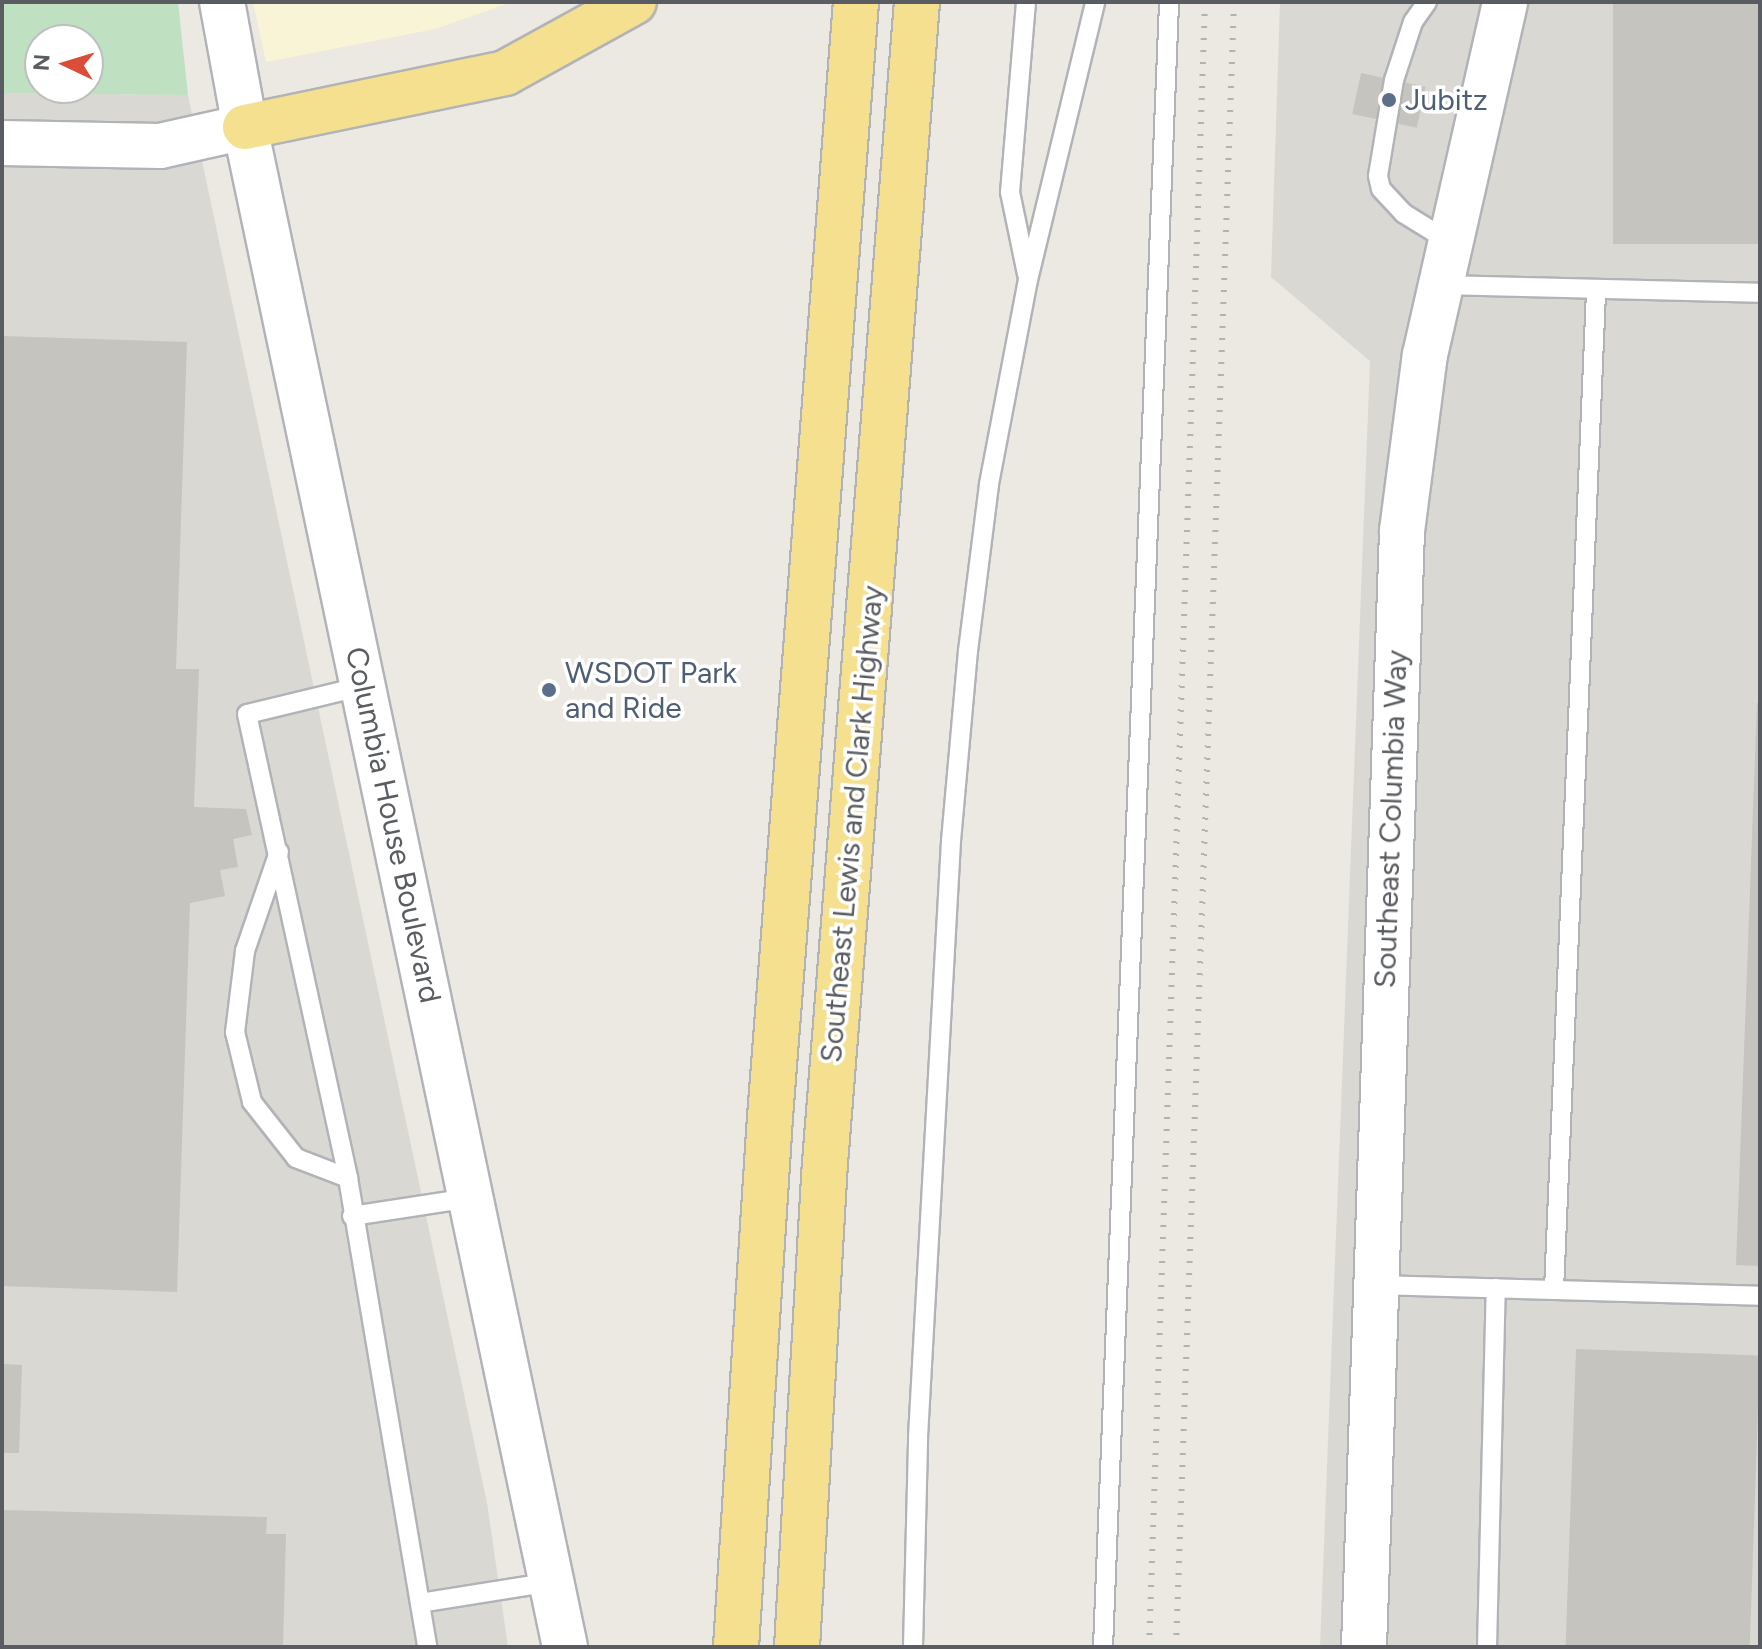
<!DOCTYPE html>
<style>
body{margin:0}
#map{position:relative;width:1762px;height:1649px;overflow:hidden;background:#ebe9e1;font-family:Figtree,sans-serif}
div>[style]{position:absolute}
.commercial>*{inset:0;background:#faf4d6}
.industrial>*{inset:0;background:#dad8d3}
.green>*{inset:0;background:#bfe1c1}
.building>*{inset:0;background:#c6c4be;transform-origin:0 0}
.roads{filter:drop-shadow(2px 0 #b1b3b7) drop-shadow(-2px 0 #b1b3b7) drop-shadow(0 2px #b1b3b7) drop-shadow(0 -2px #b1b3b7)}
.service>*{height:18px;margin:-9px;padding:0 9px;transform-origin:9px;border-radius:9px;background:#fff}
.tertiary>*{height:44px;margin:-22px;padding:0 22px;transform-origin:22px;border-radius:22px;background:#fff}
.secondary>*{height:44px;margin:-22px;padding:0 22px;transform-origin:22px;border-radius:22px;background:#fff}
.motorway>*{height:44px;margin:-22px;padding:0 22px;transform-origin:22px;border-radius:22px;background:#f4e08f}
.rail>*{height:6px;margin-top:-3px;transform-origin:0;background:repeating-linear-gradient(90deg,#b1b2b2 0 2px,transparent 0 12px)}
.dots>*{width:22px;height:22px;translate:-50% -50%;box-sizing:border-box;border:4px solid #fff;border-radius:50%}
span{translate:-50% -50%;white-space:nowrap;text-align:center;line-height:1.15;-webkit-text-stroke:7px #fff;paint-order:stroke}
.service-label{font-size:30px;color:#4e5e75}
.left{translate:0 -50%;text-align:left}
.street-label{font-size:30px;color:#595c60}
.frame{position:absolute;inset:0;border:4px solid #595c60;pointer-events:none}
.north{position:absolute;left:24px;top:24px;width:80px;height:80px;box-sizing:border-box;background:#fff;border:2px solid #bdbebf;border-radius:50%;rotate:274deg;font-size:22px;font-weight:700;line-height:32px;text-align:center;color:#595c60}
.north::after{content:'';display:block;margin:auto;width:28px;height:36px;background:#da4d38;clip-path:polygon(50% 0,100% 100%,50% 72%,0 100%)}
</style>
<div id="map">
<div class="commercial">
<i style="clip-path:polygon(253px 2px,512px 2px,435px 29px,266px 62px)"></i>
</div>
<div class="industrial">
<i style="clip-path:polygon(1280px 2px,1760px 2px,1760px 1647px,1320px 1647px,1370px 361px,1271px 277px)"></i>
<i style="clip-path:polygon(2px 93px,188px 95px,487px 1503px,508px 1647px,2px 1647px)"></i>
</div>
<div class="green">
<i style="clip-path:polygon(evenodd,2px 2px,178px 2px,188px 95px,2px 93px,2px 2px,40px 40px,88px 40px,88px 88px,40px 88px,40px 40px)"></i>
</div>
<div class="building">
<i style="left:1613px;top:2px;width:147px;height:242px"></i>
<i style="left:1361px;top:73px;width:66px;height:42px;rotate:12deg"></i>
<i style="clip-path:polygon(2px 336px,187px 342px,176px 669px,199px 669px,194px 807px,246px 809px,252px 835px,233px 839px,238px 867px,220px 870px,225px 896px,190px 903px,177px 1292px,2px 1286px)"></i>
<i style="clip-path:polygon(1757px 703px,1760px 703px,1760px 1266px,1736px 1265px)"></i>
<i style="left:1576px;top:1349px;width:184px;height:298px;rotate:2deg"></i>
<i style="clip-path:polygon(2px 1364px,22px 1365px,19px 1453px,2px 1453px)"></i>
<i style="clip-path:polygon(2px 1510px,267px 1517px,266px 1534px,286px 1534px,283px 1647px,2px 1647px)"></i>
</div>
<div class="roads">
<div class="service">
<i style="left:1026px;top:2px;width:191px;rotate:94.8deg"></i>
<i style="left:1010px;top:192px;width:84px;rotate:78.3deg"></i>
<i style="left:1427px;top:2px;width:24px;rotate:125deg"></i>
<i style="left:1413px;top:22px;width:61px;rotate:108.1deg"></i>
<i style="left:1394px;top:80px;width:97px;rotate:99.5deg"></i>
<i style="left:1378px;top:176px;width:13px;rotate:77deg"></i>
<i style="left:1381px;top:189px;width:33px;rotate:47deg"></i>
<i style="left:1403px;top:213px;width:55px;rotate:31.7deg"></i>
<i style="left:1440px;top:285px;width:320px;rotate:1.4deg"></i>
<i style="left:363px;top:686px;width:119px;rotate:166.4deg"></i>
<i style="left:247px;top:714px;width:475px;rotate:77.7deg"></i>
<i style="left:348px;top:1178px;width:476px;rotate:80.4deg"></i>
<i style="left:279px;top:852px;width:105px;rotate:109deg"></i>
<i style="left:245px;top:951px;width:82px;rotate:97deg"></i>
<i style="left:235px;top:1032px;width:72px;rotate:76.3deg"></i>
<i style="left:252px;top:1102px;width:71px;rotate:51.8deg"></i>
<i style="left:296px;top:1158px;width:56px;rotate:21deg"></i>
<i style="left:352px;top:1216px;width:119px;rotate:-8.7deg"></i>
<i style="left:1376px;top:1285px;width:384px;rotate:1.6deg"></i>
<i style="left:1554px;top:1290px;width:1001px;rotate:-87.59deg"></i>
<i style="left:420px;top:1603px;width:133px;rotate:-9.1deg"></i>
<i style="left:913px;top:1647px;width:210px;rotate:-88.6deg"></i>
<i style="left:918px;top:1437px;width:597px;rotate:-86.83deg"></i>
<i style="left:951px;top:841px;width:191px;rotate:-84.9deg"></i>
<i style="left:968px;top:651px;width:168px;rotate:-82.8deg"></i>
<i style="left:989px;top:484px;width:208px;rotate:-79.2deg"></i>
<i style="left:1028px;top:280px;width:286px;rotate:-76.4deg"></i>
<i style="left:1103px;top:1647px;width:1646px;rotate:-87.7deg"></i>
<i style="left:1487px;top:1647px;width:359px;rotate:-88.6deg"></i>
</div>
<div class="tertiary">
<i style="left:2px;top:143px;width:158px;rotate:1.1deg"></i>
<i style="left:160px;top:146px;width:87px;rotate:-12.6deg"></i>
<i style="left:245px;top:127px;width:127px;rotate:-100.4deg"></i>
<i style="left:1364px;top:1647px;width:1117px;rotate:-88.05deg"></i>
<i style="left:1402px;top:531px;width:177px;rotate:-82.6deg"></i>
<i style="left:1425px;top:355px;width:362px;rotate:-77.2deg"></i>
</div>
<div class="secondary">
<i style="left:245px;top:127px;width:1553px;rotate:78.11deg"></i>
</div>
<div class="motorway">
<i style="left:245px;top:127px;width:266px;rotate:-11.7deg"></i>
<i style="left:505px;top:73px;width:147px;rotate:-28.8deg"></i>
<i style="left:736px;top:1647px;width:531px;rotate:-86.33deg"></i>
<i style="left:770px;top:1117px;width:1118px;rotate:-85.59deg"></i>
<i style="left:797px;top:1647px;width:485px;rotate:-86.7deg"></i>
<i style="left:825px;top:1163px;width:1165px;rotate:-85.47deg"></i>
</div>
</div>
<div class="rail">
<i style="left:1149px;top:1647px;width:1646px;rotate:-88.05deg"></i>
<i style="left:1176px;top:1647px;width:1646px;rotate:-87.98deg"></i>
</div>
<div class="dots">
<i style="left:1389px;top:100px;background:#5c6f8a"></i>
<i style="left:549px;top:690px;background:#5c6f8a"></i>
</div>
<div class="service-label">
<span class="left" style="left:1405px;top:100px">Jubitz</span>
<span class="left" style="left:565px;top:690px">WSDOT Park<br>and Ride</span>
</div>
<div class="street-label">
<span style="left:1391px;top:819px;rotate:-88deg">Southeast Columbia Way</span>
<span style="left:852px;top:824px;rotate:-85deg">Southeast Lewis and Clark Highway</span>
<span style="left:393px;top:825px;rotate:78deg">Columbia House Boulevard</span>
</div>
<div class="frame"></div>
<div class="north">N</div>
</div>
